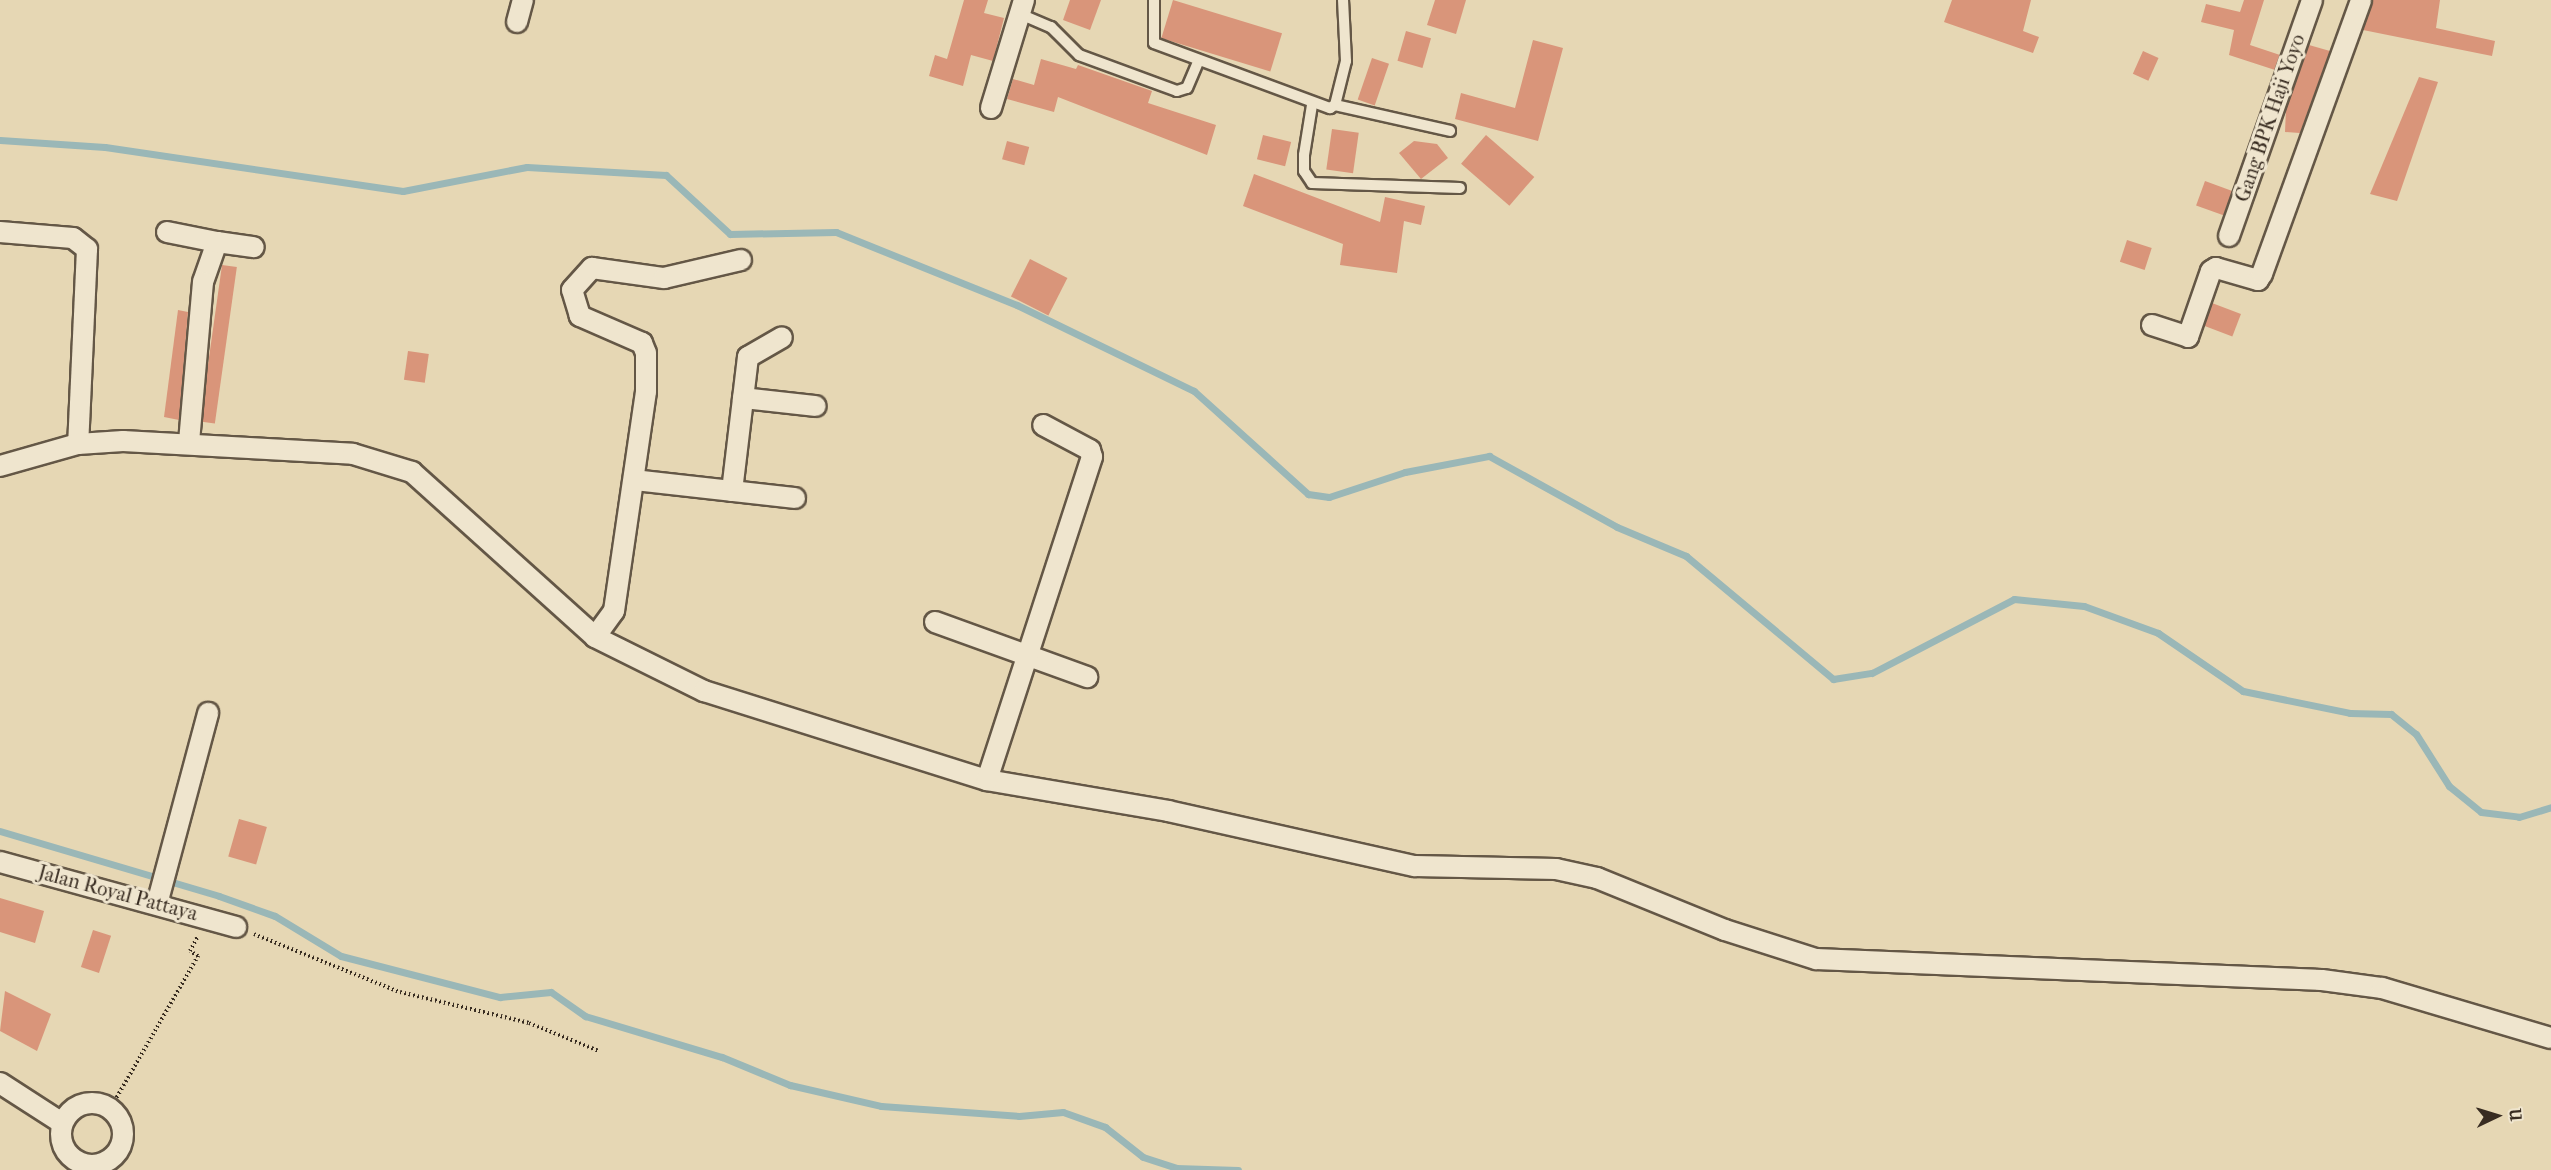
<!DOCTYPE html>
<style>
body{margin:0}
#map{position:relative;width:2551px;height:1170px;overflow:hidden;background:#e6d7b4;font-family:"IM FELL French Canon",serif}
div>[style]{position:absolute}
.stream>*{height:7px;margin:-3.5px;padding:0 3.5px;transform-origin:3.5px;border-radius:3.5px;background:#9ab7b7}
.building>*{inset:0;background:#d9957a;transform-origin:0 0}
.path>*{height:4px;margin-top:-2px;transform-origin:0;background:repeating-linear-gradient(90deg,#382c21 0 1.5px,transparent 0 4.5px)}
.roads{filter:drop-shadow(2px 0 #645746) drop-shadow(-2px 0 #645746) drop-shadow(0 2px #645746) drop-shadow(0 -2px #645746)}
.service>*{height:10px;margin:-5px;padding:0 5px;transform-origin:5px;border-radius:5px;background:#efe5ce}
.minor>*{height:20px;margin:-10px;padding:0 10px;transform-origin:10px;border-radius:10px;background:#efe5ce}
.minor>.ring{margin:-10px;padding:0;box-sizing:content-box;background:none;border:20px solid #efe5ce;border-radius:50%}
span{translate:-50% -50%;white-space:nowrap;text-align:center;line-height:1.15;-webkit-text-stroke:6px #efe5ce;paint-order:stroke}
.street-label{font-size:20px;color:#382c21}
.north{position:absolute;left:2467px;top:1086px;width:60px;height:60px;-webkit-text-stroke:4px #efe5ce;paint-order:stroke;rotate:86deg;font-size:16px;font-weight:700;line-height:24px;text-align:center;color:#382c21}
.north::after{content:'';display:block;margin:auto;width:21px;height:27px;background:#382c21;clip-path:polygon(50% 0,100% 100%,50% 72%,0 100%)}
</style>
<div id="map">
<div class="stream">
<i style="left:0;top:140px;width:105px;rotate:3.8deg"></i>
<i style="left:105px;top:147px;width:301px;rotate:8.4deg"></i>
<i style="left:403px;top:191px;width:126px;rotate:-11deg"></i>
<i style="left:527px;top:167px;width:139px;rotate:3.3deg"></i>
<i style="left:666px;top:175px;width:87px;rotate:42.7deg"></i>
<i style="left:730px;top:234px;width:106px;rotate:-1.1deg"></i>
<i style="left:836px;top:232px;width:195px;rotate:22deg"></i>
<i style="left:1017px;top:305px;width:197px;rotate:25.9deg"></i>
<i style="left:1194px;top:391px;width:154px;rotate:42.1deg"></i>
<i style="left:1308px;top:494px;width:21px;rotate:8deg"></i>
<i style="left:1329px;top:497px;width:80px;rotate:-18.2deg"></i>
<i style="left:1405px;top:472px;width:86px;rotate:-10.8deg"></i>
<i style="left:1489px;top:456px;width:146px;rotate:29deg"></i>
<i style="left:1617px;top:527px;width:75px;rotate:22.8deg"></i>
<i style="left:1686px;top:556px;width:192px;rotate:39.9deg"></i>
<i style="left:1833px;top:679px;width:39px;rotate:-9deg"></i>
<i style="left:1872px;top:673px;width:160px;rotate:-27.5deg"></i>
<i style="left:2014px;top:599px;width:70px;rotate:5.7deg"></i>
<i style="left:2084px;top:606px;width:79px;rotate:20deg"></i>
<i style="left:2158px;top:633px;width:103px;rotate:34.3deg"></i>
<i style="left:2243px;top:691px;width:109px;rotate:11.6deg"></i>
<i style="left:2350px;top:713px;width:41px;rotate:1.4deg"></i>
<i style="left:2391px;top:714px;width:32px;rotate:39deg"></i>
<i style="left:2416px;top:734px;width:62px;rotate:57.6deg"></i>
<i style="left:2449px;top:786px;width:41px;rotate:39.1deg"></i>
<i style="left:2481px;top:812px;width:38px;rotate:7deg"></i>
<i style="left:2519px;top:817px;width:34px;rotate:-17deg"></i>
<i style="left:0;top:831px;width:228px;rotate:16.5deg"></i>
<i style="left:219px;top:896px;width:59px;rotate:19.7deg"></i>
<i style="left:275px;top:916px;width:77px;rotate:31.2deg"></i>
<i style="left:341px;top:956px;width:164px;rotate:14.5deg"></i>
<i style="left:500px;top:997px;width:51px;rotate:-5.6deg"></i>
<i style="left:551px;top:992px;width:42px;rotate:35.2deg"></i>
<i style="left:585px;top:1016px;width:143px;rotate:16.7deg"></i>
<i style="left:722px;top:1057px;width:74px;rotate:22.4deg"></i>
<i style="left:790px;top:1085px;width:93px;rotate:13deg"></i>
<i style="left:881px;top:1106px;width:138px;rotate:4.1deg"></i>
<i style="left:1019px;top:1116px;width:44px;rotate:-5.2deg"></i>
<i style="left:1063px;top:1112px;width:45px;rotate:19.7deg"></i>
<i style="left:1105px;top:1127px;width:48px;rotate:38.3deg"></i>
<i style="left:1143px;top:1157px;width:35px;rotate:18deg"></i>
<i style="left:1176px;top:1168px;width:62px;rotate:1.8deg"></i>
</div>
<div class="building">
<i style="clip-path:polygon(964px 0,988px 0,984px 13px,1004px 18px,993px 61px,971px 55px,963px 86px,929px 76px,935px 55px,947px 59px)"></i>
<i style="clip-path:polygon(1070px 0,1101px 0,1090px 30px,1063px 20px)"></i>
<i style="left:1173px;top:0;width:114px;height:40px;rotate:17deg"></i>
<i style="clip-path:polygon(1435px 0,1466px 0,1456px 34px,1427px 25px)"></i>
<i style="clip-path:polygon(1952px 0,2031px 0,2023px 31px,2039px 37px,2033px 53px,1944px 22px)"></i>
<i style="clip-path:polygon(2244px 0,2264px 0,2250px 45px,2280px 55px,2275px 70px,2229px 55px,2234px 30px,2201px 22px,2206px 4px,2240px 12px)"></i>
<i style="clip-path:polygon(2373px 0,2440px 0,2436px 28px,2495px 41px,2492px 56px,2363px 30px)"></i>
<i style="left:1406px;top:31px;width:26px;height:31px;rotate:16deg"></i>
<i style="clip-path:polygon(1533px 40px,1563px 48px,1538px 141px,1455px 119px,1461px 93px,1515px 108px)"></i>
<i style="clip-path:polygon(2309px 45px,2330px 51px,2300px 133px,2285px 132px,2286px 109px)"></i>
<i style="left:2143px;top:51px;width:17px;height:25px;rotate:24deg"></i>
<i style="left:1372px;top:58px;width:18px;height:44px;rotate:19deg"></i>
<i style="clip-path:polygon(1041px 59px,1076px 69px,1078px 65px,1152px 91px,1148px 103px,1216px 125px,1207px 155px,1058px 97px,1054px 112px,1007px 99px,1013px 79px,1034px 85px)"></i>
<i style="clip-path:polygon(2419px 77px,2438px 82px,2397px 201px,2370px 194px)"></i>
<i style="left:1332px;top:129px;width:27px;height:41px;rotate:8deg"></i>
<i style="left:1263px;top:135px;width:29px;height:25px;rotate:14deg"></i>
<i style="left:1486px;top:135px;width:64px;height:38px;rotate:41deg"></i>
<i style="left:1007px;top:141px;width:23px;height:19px;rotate:15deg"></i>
<i style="clip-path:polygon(1414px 141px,1437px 144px,1448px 158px,1421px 179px,1399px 153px)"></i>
<i style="clip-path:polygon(1254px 174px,1380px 222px,1385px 197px,1425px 206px,1421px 225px,1404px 221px,1397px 273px,1340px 265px,1343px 244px,1243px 206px)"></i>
<i style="left:2205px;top:181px;width:29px;height:26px;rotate:20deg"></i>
<i style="left:2127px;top:240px;width:26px;height:23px;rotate:18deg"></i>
<i style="left:1030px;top:259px;width:42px;height:42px;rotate:27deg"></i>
<i style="left:222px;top:265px;width:15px;height:158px;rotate:8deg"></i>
<i style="left:2212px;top:303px;width:31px;height:24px;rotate:21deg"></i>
<i style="clip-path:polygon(178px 310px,188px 312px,179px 420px,164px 417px)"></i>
<i style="left:408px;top:351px;width:21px;height:29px;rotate:8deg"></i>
<i style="left:239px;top:819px;width:29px;height:39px;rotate:16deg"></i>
<i style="clip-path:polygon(0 898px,44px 911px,35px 943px,0 932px)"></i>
<i style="left:93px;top:930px;width:19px;height:39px;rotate:18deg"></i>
<i style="clip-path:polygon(5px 991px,51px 1014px,37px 1051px,0 1031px)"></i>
</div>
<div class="path">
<i style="left:254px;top:934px;width:157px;rotate:21.7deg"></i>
<i style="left:400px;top:992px;width:133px;rotate:13.5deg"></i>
<i style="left:529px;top:1023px;width:75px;rotate:21.8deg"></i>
<i style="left:110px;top:1109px;width:177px;rotate:-60.1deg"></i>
<i style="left:198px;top:956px;width:9px;rotate:-148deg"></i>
<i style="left:190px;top:951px;width:17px;rotate:-62deg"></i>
</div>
<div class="roads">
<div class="service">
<i style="left:1154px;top:0;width:43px;rotate:90deg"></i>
<i style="left:1154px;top:43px;width:188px;rotate:20.3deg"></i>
<i style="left:1330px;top:108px;width:6px;rotate:-31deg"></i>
<i style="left:1335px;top:105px;width:45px;rotate:-76deg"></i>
<i style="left:1346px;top:61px;width:61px;rotate:-92.8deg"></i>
<i style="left:1020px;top:14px;width:34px;rotate:23deg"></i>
<i style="left:1051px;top:27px;width:40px;rotate:45deg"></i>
<i style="left:1079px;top:55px;width:104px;rotate:20.2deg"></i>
<i style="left:1177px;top:91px;width:10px;rotate:-17deg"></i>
<i style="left:1187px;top:88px;width:28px;rotate:-67deg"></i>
<i style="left:1312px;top:105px;width:51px;rotate:99.1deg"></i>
<i style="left:1304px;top:155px;width:16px;rotate:90deg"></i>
<i style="left:1304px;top:171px;width:14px;rotate:56deg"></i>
<i style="left:1312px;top:183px;width:148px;rotate:1.9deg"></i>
<i style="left:1335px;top:105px;width:118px;rotate:12.7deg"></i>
</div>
<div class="minor">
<i style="left:517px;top:22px;width:23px;rotate:-75deg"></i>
<i style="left:991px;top:108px;width:113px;rotate:-73deg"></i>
<i style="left:0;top:232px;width:73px;rotate:4.7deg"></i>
<i style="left:73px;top:238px;width:18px;rotate:38deg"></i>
<i style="left:87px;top:249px;width:195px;rotate:92.6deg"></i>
<i style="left:167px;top:232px;width:51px;rotate:11.3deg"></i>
<i style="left:217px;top:242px;width:42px;rotate:109.3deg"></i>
<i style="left:203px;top:282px;width:162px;rotate:95deg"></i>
<i style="left:2229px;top:236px;width:250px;rotate:-70.6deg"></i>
<i style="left:217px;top:242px;width:37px;rotate:8deg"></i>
<i style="left:2152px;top:325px;width:38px;rotate:18deg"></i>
<i style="left:2188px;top:337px;width:70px;rotate:-70.8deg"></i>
<i style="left:2211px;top:271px;width:6px;rotate:-31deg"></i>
<i style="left:2216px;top:268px;width:44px;rotate:15.9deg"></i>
<i style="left:2258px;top:280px;width:7px;rotate:-56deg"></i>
<i style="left:2262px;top:274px;width:291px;rotate:-70.1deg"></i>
<i style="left:743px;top:398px;width:73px;rotate:6.3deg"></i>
<i style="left:0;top:466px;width:81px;rotate:-15.8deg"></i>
<i style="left:78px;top:444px;width:45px;rotate:-3.8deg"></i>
<i style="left:123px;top:441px;width:230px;rotate:3.2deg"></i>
<i style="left:353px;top:454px;width:62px;rotate:17deg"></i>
<i style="left:412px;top:472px;width:246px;rotate:42deg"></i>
<i style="left:595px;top:637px;width:122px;rotate:26.4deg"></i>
<i style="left:704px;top:691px;width:297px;rotate:17.5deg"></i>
<i style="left:987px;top:780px;width:184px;rotate:9.7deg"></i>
<i style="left:1168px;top:811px;width:253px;rotate:12.6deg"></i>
<i style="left:1415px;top:866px;width:141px;rotate:1.2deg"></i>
<i style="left:1556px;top:869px;width:42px;rotate:12.4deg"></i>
<i style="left:1597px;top:878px;width:138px;rotate:22.1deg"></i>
<i style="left:1725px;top:930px;width:96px;rotate:17.7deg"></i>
<i style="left:1816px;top:959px;width:506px;rotate:2.38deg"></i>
<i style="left:2322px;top:980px;width:61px;rotate:7.6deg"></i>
<i style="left:2382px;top:988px;width:176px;rotate:16.5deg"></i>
<i style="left:634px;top:480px;width:162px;rotate:6.4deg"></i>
<i style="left:732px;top:491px;width:135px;rotate:-83.2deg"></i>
<i style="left:748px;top:357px;width:39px;rotate:-30deg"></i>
<i style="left:935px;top:622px;width:162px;rotate:19.9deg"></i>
<i style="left:595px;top:637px;width:32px;rotate:-54deg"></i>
<i style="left:614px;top:611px;width:222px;rotate:-81.7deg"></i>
<i style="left:646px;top:391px;width:38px;rotate:-90deg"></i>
<i style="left:646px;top:353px;width:11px;rotate:-112deg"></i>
<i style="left:642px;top:343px;width:68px;rotate:-156.5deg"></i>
<i style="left:580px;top:316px;width:27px;rotate:-107deg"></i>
<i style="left:572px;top:290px;width:30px;rotate:-48deg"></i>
<i style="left:592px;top:268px;width:73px;rotate:7.9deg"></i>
<i style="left:664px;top:278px;width:79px;rotate:-13.2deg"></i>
<i style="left:987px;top:780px;width:340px;rotate:-72deg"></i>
<i style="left:1092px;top:457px;width:7px;rotate:-106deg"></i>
<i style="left:1090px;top:450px;width:53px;rotate:-152deg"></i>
<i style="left:0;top:862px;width:245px;rotate:15.4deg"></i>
<i style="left:157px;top:904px;width:198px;rotate:-75deg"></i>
<i style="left:0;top:1083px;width:74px;rotate:32.8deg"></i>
<i class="ring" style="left:61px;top:1103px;width:42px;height:42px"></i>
</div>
</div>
<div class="street-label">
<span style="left:2270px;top:118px;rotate:-71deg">Gang BPK Haji Yoyo</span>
<span style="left:118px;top:893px;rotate:15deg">Jalan Royal Pattaya</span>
</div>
<div class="north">U</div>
</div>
